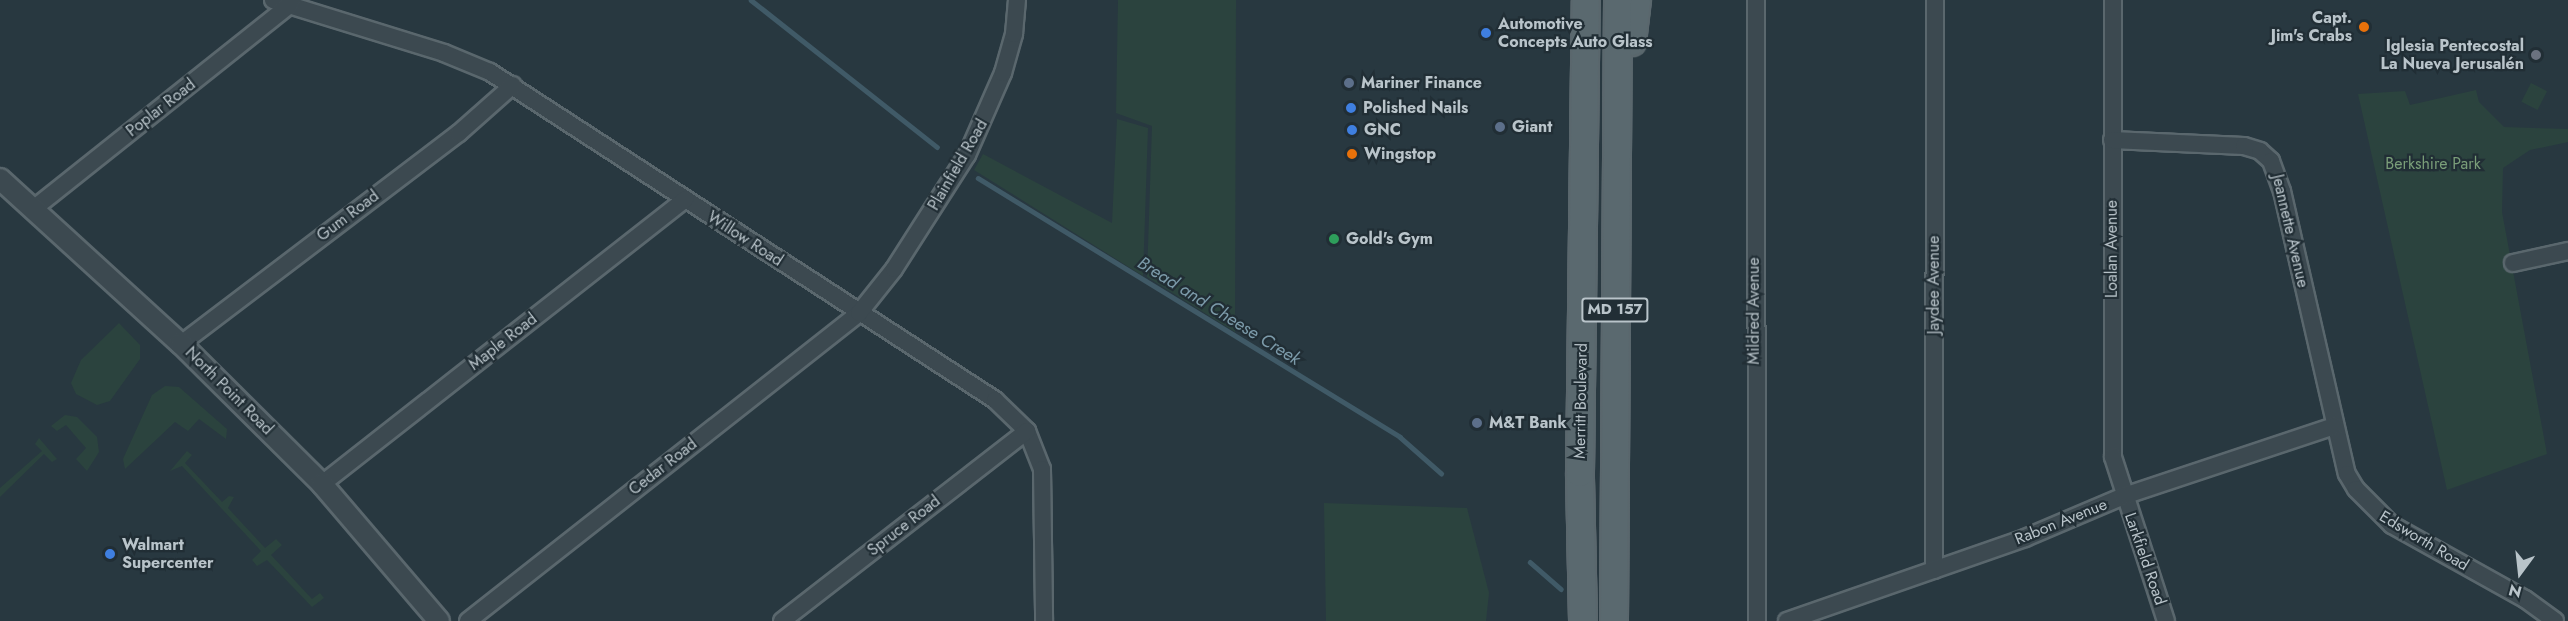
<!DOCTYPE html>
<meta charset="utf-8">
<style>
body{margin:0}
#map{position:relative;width:2568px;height:621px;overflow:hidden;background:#283840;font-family:Jost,sans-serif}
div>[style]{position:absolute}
.green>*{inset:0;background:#2b433e;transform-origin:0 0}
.stream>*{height:4.5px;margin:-2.25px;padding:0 2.25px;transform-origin:2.25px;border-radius:2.25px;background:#405a67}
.roads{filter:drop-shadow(2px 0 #5a676d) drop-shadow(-2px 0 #5a676d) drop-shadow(0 2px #5a676d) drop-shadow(0 -2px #5a676d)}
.minor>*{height:16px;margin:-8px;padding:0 8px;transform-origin:8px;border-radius:8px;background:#3c4950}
.tertiary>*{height:20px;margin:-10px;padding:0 10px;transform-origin:10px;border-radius:10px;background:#3c4950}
.primary>*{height:26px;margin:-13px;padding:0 13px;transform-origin:13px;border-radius:13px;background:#5a696f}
.dots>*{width:16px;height:16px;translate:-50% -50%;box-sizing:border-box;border:3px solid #212e35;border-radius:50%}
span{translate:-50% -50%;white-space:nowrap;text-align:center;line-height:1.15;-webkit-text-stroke:4.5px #212e35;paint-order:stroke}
.shield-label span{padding:2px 4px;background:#212e35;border:2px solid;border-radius:4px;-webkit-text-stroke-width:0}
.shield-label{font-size:15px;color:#b9c4ca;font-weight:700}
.poi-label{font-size:16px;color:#b9c4ca;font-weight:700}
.right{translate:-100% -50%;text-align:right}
.left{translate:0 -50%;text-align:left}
.street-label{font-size:16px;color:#b9c4ca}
.park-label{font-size:16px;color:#7a9e79}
.water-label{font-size:18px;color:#7c9baa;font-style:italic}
.north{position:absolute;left:2490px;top:543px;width:60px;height:60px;-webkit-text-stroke:4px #212e35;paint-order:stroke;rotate:195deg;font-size:16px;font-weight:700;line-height:24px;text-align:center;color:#b9c4ca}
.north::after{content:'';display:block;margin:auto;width:21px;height:27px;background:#b9c4ca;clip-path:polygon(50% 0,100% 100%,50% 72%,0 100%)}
</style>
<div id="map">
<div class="green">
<i style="clip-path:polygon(1118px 0,1236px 0,1235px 332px,1147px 277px,1152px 126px,1116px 113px)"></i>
<i style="left:2531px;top:83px;width:18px;height:21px;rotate:27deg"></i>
<i style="clip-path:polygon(2476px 90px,2479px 102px,2504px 127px,2568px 129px,2568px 142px,2530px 150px,2503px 168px,2502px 212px,2547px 454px,2447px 490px,2358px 94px,2405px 91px,2410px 105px)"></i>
<i style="clip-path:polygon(1117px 119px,1148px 128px,1143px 276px,974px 170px,983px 154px,1112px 223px)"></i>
<i style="clip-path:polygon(119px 323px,140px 345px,140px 359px,110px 401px,97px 405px,76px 394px,71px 383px,81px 360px)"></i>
<i style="clip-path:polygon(165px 386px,179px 387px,227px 429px,226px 439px,199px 419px,188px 431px,175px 422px,125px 469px,123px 459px,152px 395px)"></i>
<i style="clip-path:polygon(65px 415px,77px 417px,97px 437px,99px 452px,87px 471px,76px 459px,86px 448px,66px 425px,57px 431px,51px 426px)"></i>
<i style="clip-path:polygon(39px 438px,57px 459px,52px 462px,44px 454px,0 497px,0 488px,42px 451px,35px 444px)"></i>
<i style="clip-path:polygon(187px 451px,192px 455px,185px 463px,222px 502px,229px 496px,234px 497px,228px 508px,265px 548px,276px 539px,282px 545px,271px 555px,312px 599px,320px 593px,324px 598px,312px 607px,267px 560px,257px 566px,252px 560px,261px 551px,182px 466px,170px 471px)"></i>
<i style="clip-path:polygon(1324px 503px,1467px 508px,1489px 593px,1486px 621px,1326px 621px)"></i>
</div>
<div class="stream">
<i style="left:751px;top:0;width:237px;rotate:38.3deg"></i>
<i style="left:978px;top:178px;width:495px;rotate:31.5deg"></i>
<i style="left:1400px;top:437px;width:55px;rotate:41.3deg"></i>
<i style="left:1530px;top:562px;width:41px;rotate:41.1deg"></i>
</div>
<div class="roads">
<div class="minor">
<i style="left:273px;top:0;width:179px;rotate:17.2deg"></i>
<i style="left:444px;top:53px;width:50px;rotate:22.4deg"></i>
<i style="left:490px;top:72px;width:602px;rotate:33deg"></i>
<i style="left:995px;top:400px;width:45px;rotate:44.1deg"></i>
<i style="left:1027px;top:431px;width:41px;rotate:68.5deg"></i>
<i style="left:1042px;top:469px;width:152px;rotate:89.2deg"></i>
<i style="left:1756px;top:0;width:621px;rotate:89.91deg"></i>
<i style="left:2113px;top:0;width:457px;rotate:90deg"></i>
<i style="left:2113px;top:457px;width:172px;rotate:72.1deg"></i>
<i style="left:2112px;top:140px;width:132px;rotate:2.6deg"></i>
<i style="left:2244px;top:146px;width:17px;rotate:17deg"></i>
<i style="left:2260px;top:151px;width:15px;rotate:42deg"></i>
<i style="left:2271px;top:161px;width:32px;rotate:70deg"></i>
<i style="left:2282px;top:191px;width:290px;rotate:77.1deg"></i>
<i style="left:2347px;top:474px;width:17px;rotate:59deg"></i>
<i style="left:2356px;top:489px;width:51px;rotate:45deg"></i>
<i style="left:2392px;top:525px;width:152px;rotate:29.1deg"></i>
<i style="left:2525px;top:599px;width:37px;rotate:36deg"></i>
<i style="left:32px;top:210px;width:330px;rotate:-38.5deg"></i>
<i style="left:2513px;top:263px;width:56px;rotate:-12.3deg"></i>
<i style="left:181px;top:344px;width:349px;rotate:-37.2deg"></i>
<i style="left:459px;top:133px;width:72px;rotate:-41.6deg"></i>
<i style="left:322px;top:484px;width:462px;rotate:-38.1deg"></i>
<i style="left:1934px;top:570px;width:570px;rotate:-89.9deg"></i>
<i style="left:468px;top:621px;width:498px;rotate:-38.2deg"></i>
<i style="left:859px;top:313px;width:56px;rotate:-51.5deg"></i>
<i style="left:894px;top:269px;width:135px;rotate:-57.4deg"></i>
<i style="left:967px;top:155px;width:90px;rotate:-66.3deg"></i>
<i style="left:1003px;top:73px;width:41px;rotate:-74.2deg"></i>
<i style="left:1014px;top:34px;width:34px;rotate:-85deg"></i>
<i style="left:782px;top:621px;width:310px;rotate:-37.8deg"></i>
<i style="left:1787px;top:621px;width:252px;rotate:-19.2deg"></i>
<i style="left:2025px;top:538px;width:108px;rotate:-23deg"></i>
<i style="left:2124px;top:496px;width:222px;rotate:-18.4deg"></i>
</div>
<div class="tertiary">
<i style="left:0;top:179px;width:245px;rotate:42.4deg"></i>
<i style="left:181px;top:344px;width:199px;rotate:44.8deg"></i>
<i style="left:322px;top:484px;width:180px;rotate:49.5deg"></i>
</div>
<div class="primary">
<i style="left:1632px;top:42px;width:42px;rotate:-83.2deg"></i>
<i style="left:1583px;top:621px;width:148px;rotate:-91.2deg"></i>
<i style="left:1580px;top:473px;width:473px;rotate:-89.3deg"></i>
<i style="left:1614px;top:621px;width:621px;rotate:-89.63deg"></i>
</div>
</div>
<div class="dots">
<i style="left:2364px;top:27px;background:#e8710a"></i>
<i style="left:1486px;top:33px;background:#3f7fe0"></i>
<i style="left:2536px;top:55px;background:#6b7280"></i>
<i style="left:1349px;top:83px;background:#5c6f8a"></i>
<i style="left:1351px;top:108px;background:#3f7fe0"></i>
<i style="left:1500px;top:127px;background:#5c6f8a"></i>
<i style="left:1352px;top:130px;background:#3f7fe0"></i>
<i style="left:1352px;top:154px;background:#e8710a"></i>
<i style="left:1334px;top:239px;background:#2e9e5b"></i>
<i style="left:1477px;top:423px;background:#5c6f8a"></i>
<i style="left:110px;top:554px;background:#3f7fe0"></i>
</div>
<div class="shield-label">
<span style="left:1615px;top:310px">MD 157</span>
</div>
<div class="poi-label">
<span class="right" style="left:2352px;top:27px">Capt.<br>Jim's Crabs</span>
<span class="left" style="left:1498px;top:33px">Automotive<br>Concepts Auto Glass</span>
<span class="right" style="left:2524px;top:55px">Iglesia Pentecostal<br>La Nueva Jerusalén</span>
<span class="left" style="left:1361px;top:83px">Mariner Finance</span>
<span class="left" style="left:1363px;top:108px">Polished Nails</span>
<span class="left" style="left:1512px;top:127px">Giant</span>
<span class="left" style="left:1364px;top:130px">GNC</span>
<span class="left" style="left:1364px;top:154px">Wingstop</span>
<span class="left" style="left:1346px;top:239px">Gold's Gym</span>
<span class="left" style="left:1489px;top:423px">M&amp;T Bank</span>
<span class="left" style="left:122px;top:554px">Walmart<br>Supercenter</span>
</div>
<div class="street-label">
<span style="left:161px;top:108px;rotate:-38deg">Poplar Road</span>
<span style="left:958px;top:165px;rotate:-60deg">Plainfield Road</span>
<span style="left:348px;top:216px;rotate:-37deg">Gum Road</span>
<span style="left:2290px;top:231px;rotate:77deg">Jeannette Avenue</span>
<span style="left:745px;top:239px;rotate:33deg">Willow Road</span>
<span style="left:2112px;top:249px;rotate:-90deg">Loalan Avenue</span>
<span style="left:1934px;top:285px;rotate:-90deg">Jaydee Avenue</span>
<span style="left:1754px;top:311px;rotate:-90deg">Mildred Avenue</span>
<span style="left:503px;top:342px;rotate:-38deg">Maple Road</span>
<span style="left:229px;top:391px;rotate:45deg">North Point Road</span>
<span style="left:1581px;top:401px;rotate:-89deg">Merritt Boulevard</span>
<span style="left:663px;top:467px;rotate:-38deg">Cedar Road</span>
<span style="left:2061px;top:522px;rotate:-22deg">Rabon Avenue</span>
<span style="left:904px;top:526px;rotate:-38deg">Spruce Road</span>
<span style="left:2424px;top:541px;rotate:31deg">Edsworth Road</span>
<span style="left:2145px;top:559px;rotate:71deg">Larkfield Road</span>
</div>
<div class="park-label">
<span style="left:2433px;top:164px">Berkshire Park</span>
</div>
<div class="water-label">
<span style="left:1219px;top:311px;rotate:32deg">Bread and Cheese Creek</span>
</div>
<div class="north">N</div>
</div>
